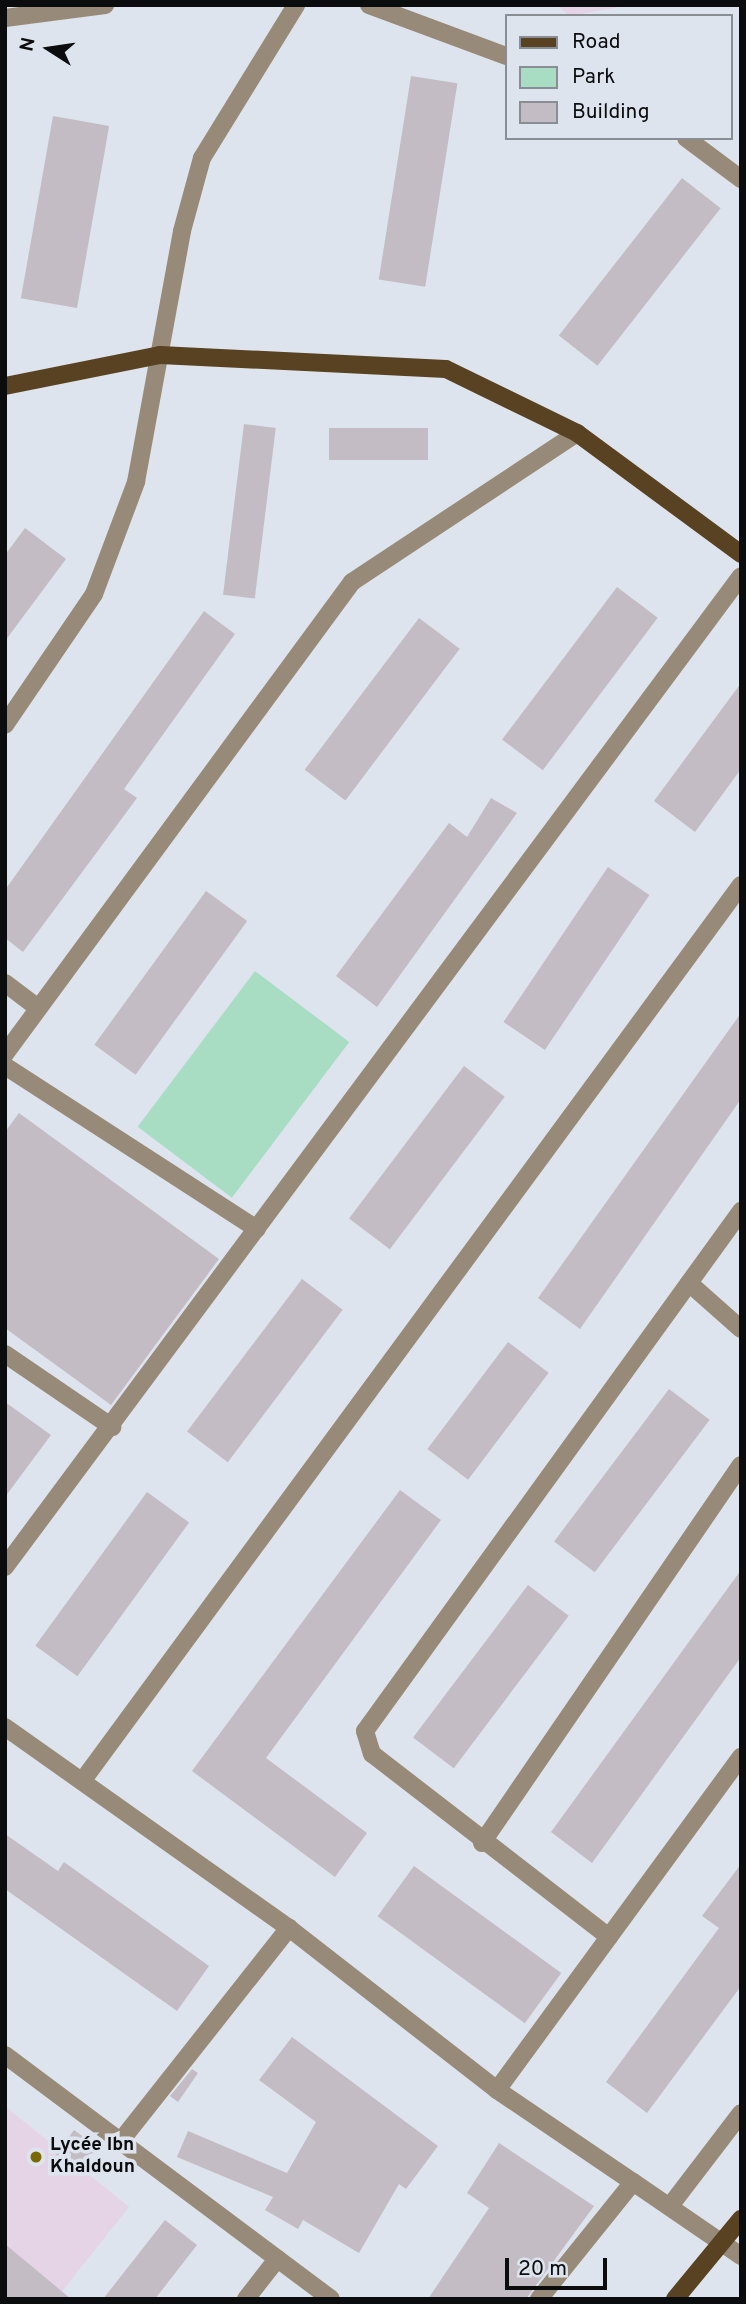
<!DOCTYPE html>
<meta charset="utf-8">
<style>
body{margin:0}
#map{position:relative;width:746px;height:2304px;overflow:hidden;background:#dee4ed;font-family:Overpass,sans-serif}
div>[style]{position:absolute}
.education>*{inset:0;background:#e4d4e6}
.green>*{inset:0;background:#a8ddc4;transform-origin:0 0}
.building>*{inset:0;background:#c3bcc4;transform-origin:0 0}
.minor>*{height:18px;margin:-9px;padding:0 9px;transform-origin:9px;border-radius:9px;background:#988a78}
.major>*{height:18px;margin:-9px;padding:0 9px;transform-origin:9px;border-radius:9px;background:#594221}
.dots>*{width:19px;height:19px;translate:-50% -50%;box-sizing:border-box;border:4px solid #dee4ed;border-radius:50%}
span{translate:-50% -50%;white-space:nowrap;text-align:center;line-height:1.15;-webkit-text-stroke:7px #dee4ed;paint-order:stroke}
.poi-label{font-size:19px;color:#0a0c0e;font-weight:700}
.left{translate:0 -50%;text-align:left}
.frame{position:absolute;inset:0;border:7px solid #0a0c0e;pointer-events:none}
.legend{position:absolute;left:505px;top:14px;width:228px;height:126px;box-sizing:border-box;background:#dee4ed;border:2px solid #898e94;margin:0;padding:9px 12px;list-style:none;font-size:21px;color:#0a0c0e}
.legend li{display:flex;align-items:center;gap:14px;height:35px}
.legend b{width:35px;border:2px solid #898e94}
.north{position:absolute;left:14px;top:14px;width:70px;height:70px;-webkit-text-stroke:5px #dee4ed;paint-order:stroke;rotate:282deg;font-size:19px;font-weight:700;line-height:28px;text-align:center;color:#0a0c0e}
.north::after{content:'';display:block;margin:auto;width:24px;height:32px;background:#0a0c0e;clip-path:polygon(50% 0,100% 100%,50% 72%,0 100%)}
.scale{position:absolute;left:505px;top:2258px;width:102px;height:32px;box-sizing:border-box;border:4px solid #0a0c0e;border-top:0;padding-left:9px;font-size:21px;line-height:24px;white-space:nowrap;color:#0a0c0e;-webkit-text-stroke:5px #dee4ed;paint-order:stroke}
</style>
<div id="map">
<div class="education">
<i style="clip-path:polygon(557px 5px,630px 5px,569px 16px)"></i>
<i style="clip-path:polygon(5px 2106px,129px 2207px,56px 2299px,5px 2299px)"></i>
</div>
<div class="green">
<i style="left:255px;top:971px;width:118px;height:195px;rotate:37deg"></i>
</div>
<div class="building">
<i style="left:411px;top:76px;width:47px;height:206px;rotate:9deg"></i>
<i style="left:53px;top:116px;width:57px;height:185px;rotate:10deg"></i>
<i style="left:682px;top:178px;width:49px;height:200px;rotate:38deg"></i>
<i style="left:244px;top:424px;width:32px;height:172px;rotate:7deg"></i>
<i style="left:428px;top:428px;width:32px;height:99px;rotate:90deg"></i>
<i style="clip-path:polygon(25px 528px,66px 559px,5px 641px,5px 555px)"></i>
<i style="left:617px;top:587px;width:51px;height:191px;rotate:37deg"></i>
<i style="clip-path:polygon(204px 611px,235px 634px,124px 789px,137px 798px,23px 952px,5px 938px,5px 890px)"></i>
<i style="left:419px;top:618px;width:51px;height:190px;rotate:37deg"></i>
<i style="clip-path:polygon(741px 683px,741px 769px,695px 832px,654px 801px)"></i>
<i style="clip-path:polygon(491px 798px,517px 813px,377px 1007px,336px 976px,449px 823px,467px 837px)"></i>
<i style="left:608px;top:867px;width:50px;height:187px;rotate:34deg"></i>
<i style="left:206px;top:891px;width:51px;height:190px;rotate:36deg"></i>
<i style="clip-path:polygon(741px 1013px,741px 1099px,580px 1329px,538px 1298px)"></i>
<i style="left:464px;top:1066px;width:51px;height:191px;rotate:37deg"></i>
<i style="clip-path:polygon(19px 1113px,219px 1259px,111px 1405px,5px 1328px,5px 1132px)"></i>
<i style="left:302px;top:1279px;width:51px;height:191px;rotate:37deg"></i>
<i style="left:508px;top:1342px;width:51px;height:134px;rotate:37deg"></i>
<i style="left:669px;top:1389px;width:51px;height:191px;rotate:37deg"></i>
<i style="clip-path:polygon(5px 1402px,51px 1435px,5px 1497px)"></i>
<i style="clip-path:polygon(400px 1490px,441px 1520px,266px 1758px,367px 1833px,335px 1877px,192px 1771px)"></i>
<i style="left:147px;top:1492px;width:52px;height:190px;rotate:36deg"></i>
<i style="clip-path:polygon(741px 1570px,741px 1657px,592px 1863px,551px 1832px)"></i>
<i style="left:528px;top:1585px;width:51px;height:191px;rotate:37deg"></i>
<i style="clip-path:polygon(5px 1834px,58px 1871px,64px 1862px,209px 1966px,177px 2011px,5px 1889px)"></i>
<i style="clip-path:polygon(741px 1864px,741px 1986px,647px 2113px,606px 2082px,719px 1928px,702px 1916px)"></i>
<i style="left:414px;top:1866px;width:182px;height:62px;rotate:36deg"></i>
<i style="clip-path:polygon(292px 2037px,438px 2146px,406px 2189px,399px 2184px,359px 2253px,303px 2220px,298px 2229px,265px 2210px,273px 2197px,177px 2157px,188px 2131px,287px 2173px,316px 2122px,259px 2080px)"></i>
<i style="clip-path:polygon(192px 2069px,198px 2073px,178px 2102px,170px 2096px)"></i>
<i style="left:74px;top:2130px;width:29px;height:32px;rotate:36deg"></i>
<i style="clip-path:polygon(499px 2143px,594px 2206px,526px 2299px,428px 2299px,489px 2208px,467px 2193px)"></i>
<i style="clip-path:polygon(165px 2220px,197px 2245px,155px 2299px,103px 2299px)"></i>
<i style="clip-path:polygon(5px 2244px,71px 2299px,5px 2299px)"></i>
</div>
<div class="minor">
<i style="left:369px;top:5px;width:146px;rotate:20.4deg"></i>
<i style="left:5px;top:18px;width:101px;rotate:-7.4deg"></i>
<i style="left:686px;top:138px;width:69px;rotate:36.7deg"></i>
<i style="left:5px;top:725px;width:158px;rotate:-55.8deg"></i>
<i style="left:94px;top:594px;width:120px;rotate:-69.4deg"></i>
<i style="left:136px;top:482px;width:255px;rotate:-79.6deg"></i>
<i style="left:182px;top:231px;width:76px;rotate:-74.7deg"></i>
<i style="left:202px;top:158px;width:180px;rotate:-58.4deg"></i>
<i style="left:5px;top:983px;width:41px;rotate:37.1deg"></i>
<i style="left:5px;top:1054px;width:586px;rotate:-53.68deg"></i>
<i style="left:352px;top:582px;width:270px;rotate:-33.5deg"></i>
<i style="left:5px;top:1066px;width:300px;rotate:32.9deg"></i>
<i style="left:689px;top:1283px;width:69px;rotate:41.5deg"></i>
<i style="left:5px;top:1354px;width:130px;rotate:34.3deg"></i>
<i style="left:5px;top:1567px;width:1234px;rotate:-53.4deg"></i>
<i style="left:5px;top:1727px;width:348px;rotate:35.3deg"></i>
<i style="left:289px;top:1928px;width:264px;rotate:37.9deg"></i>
<i style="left:497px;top:2090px;width:164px;rotate:34.1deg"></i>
<i style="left:83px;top:1780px;width:1111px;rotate:-53.68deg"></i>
<i style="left:482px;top:1843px;width:458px;rotate:-55.6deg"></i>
<i style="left:609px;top:1937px;width:299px;rotate:-142.3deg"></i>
<i style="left:372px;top:1754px;width:24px;rotate:-107deg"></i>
<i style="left:365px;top:1731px;width:642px;rotate:-54.13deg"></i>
<i style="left:5px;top:2055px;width:407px;rotate:36.8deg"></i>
<i style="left:497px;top:2090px;width:413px;rotate:-53.8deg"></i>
<i style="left:123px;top:2138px;width:268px;rotate:-51.7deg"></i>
<i style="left:670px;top:2206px;width:117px;rotate:-52.6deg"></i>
<i style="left:246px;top:2299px;width:51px;rotate:-52.2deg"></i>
<i style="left:539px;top:2299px;width:150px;rotate:-51.2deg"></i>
<i style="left:633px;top:2182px;width:131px;rotate:34.4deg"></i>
</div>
<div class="major">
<i style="left:5px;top:386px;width:158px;rotate:-11.3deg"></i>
<i style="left:160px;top:355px;width:286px;rotate:2.8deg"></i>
<i style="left:446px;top:369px;width:146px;rotate:26deg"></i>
<i style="left:577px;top:433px;width:204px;rotate:36.4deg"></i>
<i style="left:675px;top:2299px;width:104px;rotate:-50.5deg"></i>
</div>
<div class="dots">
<i style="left:36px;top:2157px;background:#7c6800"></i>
</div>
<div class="poi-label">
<span class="left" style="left:50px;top:2157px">Lycée Ibn<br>Khaldoun</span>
</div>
<div class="frame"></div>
<ul class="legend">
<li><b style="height:9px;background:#594221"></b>Road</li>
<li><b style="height:19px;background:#a8ddc4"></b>Park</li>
<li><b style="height:19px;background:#c3bcc4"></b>Building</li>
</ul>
<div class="north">N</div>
<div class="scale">20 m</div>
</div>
